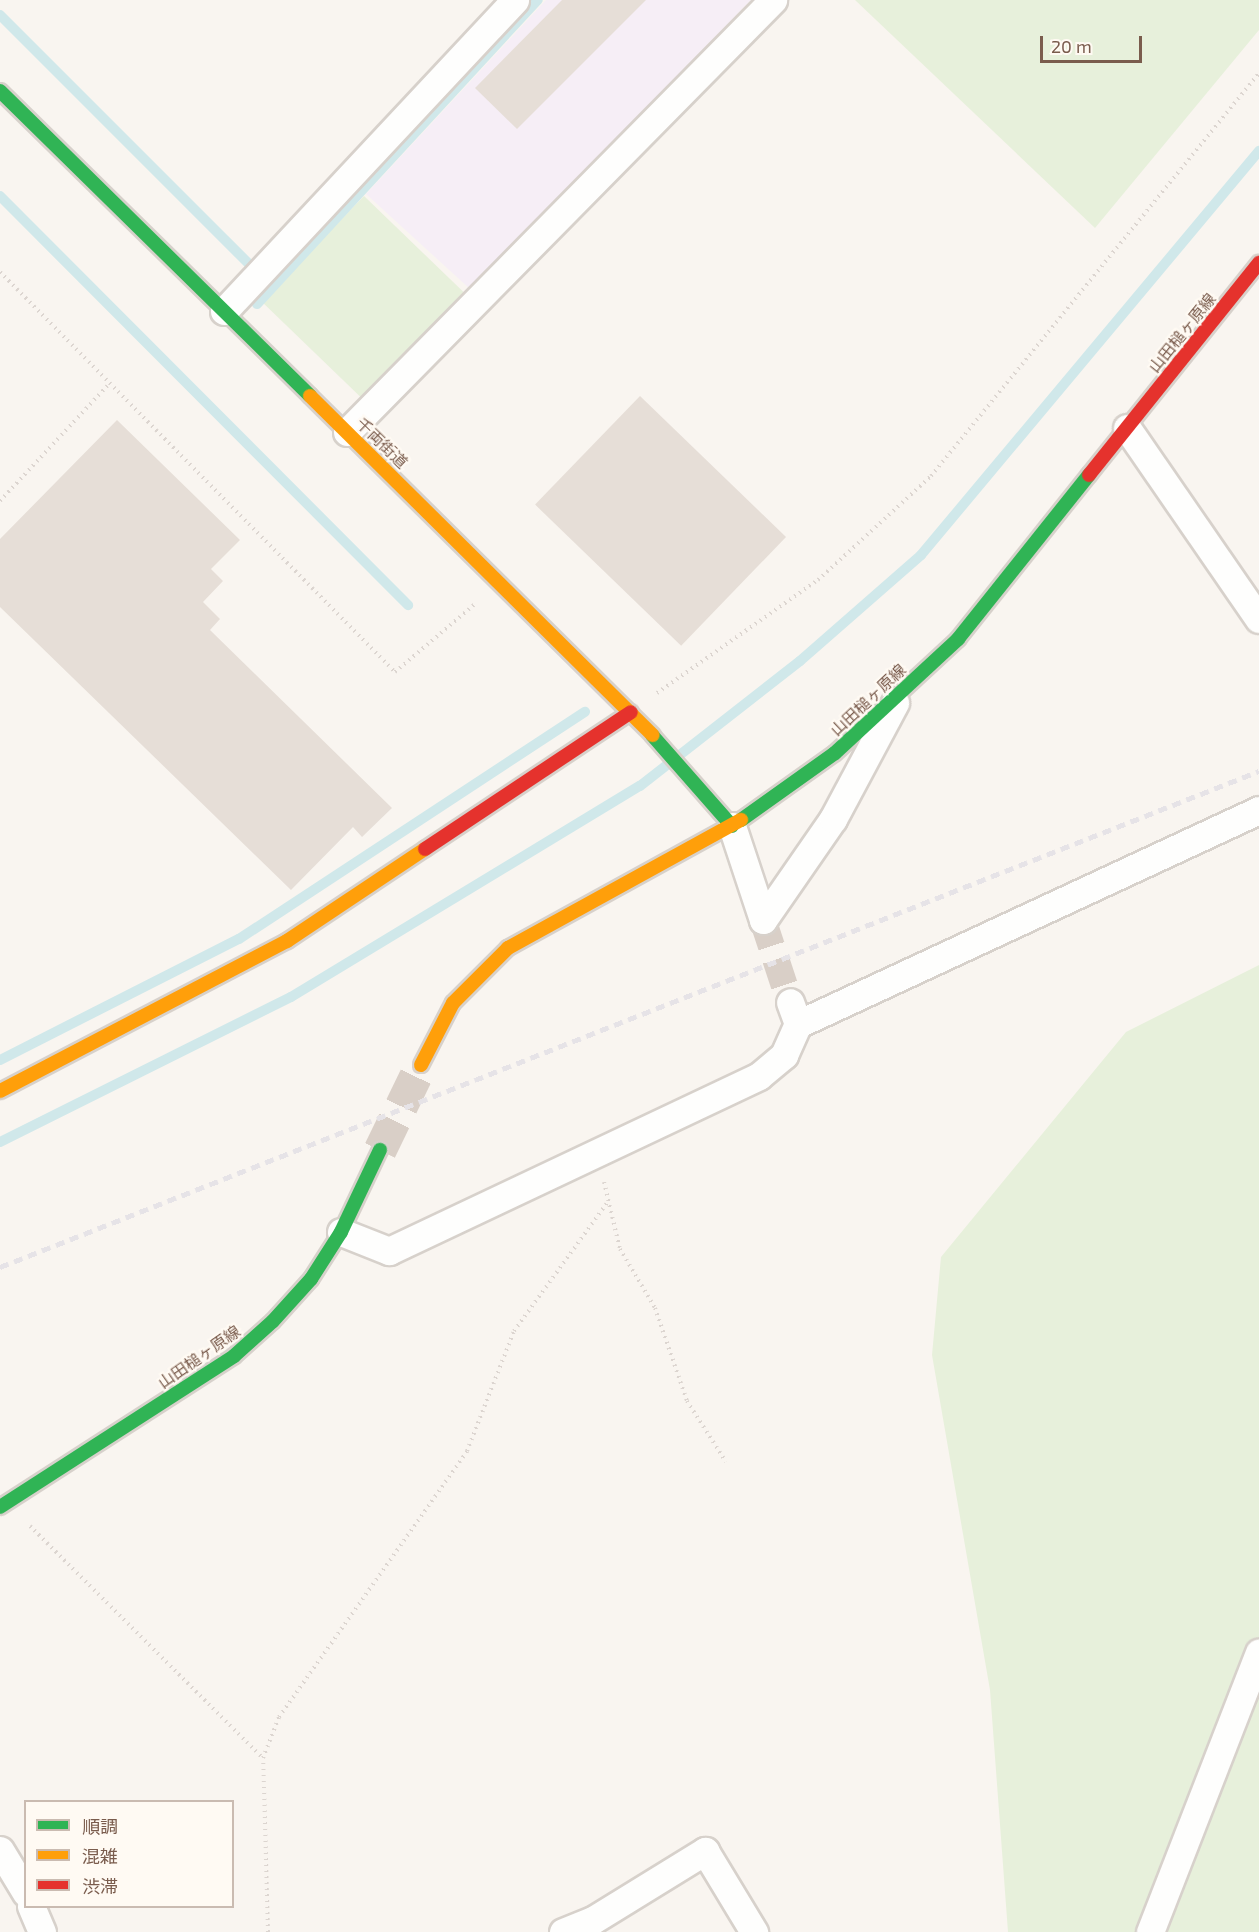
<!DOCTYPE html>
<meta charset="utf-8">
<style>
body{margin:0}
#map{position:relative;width:1259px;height:1932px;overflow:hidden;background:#f9f5f0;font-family:"Exo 2","Noto Sans JP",sans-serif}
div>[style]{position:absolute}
.education>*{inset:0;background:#f6eef6}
.green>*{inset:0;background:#e7f0db;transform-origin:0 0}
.stream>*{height:10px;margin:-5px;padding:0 5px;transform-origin:5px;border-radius:5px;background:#d0e8ea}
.building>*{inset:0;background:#e6ded7;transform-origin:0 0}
.street-tunnel>*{height:27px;margin-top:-13.5px;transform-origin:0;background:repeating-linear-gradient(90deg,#d9cfc7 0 27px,transparent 0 41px)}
.secondary-tunnel>*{height:33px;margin-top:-16.5px;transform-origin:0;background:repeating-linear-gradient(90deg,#d9cfc7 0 33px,transparent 0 49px)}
.path>*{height:4px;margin-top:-2px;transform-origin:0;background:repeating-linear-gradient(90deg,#dcd5d0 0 1.5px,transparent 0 6px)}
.roads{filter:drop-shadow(2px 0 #d7d1cb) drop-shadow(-2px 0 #d7d1cb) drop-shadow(0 2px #d7d1cb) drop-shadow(0 -2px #d7d1cb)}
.street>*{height:27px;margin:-13.5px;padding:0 13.5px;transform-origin:13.5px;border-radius:13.5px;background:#fefefd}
.fast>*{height:14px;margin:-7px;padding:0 7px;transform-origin:7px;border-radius:7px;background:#30b455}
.slow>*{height:14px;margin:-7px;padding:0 7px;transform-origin:7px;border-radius:7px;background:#ff9f0a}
.jam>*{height:14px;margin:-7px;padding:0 7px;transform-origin:7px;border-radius:7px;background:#e5322d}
.rail>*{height:4.5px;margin-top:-2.25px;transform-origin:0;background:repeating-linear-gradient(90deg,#e6e3e7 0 9px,transparent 0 15px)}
span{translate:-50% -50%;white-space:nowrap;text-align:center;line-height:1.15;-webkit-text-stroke:4.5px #fffaf3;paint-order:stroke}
.street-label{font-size:16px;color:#7a5c4d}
.legend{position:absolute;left:24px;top:1800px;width:210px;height:108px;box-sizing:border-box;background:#fffaf3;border:2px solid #cabbb1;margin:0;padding:8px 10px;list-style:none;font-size:18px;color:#7a5c4d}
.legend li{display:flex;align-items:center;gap:12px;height:30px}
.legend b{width:30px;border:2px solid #cabbb1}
.scale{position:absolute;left:1040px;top:36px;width:102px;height:27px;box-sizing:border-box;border:3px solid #7a5c4d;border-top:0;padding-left:8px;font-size:18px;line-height:21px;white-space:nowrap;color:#7a5c4d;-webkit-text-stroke:4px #fffaf3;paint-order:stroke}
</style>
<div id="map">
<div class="education">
<i style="clip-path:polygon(546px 0,751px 0,470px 289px,366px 194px)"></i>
</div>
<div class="green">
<i style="clip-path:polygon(855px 0,1259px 0,1259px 30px,1095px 228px)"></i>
<i style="left:364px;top:196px;width:143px;height:147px;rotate:44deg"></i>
<i style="clip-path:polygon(1259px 965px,1259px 1932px,1008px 1932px,990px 1690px,932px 1355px,941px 1257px,1126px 1032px)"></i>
</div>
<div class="stream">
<i style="left:0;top:15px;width:355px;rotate:45deg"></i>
<i style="left:0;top:196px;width:578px;rotate:45.07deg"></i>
<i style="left:257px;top:304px;width:414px;rotate:-47.3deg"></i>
<i style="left:0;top:1060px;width:268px;rotate:-26.9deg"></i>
<i style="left:239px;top:939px;width:414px;rotate:-33.3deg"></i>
<i style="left:0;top:1142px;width:325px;rotate:-26.5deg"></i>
<i style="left:291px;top:997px;width:408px;rotate:-31.2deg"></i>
<i style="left:640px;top:786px;width:203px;rotate:-38deg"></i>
<i style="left:800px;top:661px;width:161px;rotate:-41.2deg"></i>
<i style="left:921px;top:555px;width:527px;rotate:-50.08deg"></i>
</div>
<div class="building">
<i style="clip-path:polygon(562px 0,646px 0,517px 129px,475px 88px)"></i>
<i style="left:640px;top:396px;width:203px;height:151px;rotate:44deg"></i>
<i style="clip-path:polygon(117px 420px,240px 540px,211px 569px,223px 581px,203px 602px,220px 619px,210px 630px,392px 808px,362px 837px,353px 827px,291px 890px,0 607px,0 539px)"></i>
</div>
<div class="street-tunnel">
<i style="left:763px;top:920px;width:86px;rotate:71.8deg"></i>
</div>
<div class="secondary-tunnel">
<i style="left:380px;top:1150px;width:94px;rotate:-64.2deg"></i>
</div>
<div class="path">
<i style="left:0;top:272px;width:562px;rotate:45.36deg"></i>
<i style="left:395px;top:672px;width:105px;rotate:-40.4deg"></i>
<i style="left:0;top:501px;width:160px;rotate:-47deg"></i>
<i style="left:657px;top:693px;width:197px;rotate:-35.1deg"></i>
<i style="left:818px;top:580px;width:154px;rotate:-42.6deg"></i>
<i style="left:931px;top:476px;width:520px;rotate:-50.86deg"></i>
<i style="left:604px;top:1182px;width:69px;rotate:76.6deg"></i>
<i style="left:620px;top:1249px;width:69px;rotate:59.3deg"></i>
<i style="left:655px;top:1308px;width:98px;rotate:71deg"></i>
<i style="left:687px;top:1401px;width:72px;rotate:57.4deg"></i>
<i style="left:30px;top:1526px;width:329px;rotate:44.9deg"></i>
<i style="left:268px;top:1932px;width:174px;rotate:-91.6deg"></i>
<i style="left:263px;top:1758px;width:44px;rotate:-68.7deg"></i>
<i style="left:279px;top:1717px;width:326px;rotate:-54.7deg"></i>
<i style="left:467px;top:1451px;width:129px;rotate:-68.6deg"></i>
<i style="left:514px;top:1331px;width:158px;rotate:-54deg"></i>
</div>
<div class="roads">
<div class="street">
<i style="left:224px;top:311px;width:426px;rotate:-46.9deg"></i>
<i style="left:1127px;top:428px;width:232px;rotate:55.4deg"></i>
<i style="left:347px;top:432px;width:607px;rotate:-45.4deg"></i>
<i style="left:732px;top:826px;width:99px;rotate:71.7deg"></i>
<i style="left:763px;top:920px;width:123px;rotate:-55.3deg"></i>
<i style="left:833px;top:819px;width:132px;rotate:-61.9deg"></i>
<i style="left:798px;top:1024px;width:508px;rotate:-24.9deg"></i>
<i style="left:341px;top:1232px;width:52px;rotate:21.6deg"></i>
<i style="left:389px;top:1251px;width:409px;rotate:-25.3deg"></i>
<i style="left:759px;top:1076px;width:33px;rotate:-40deg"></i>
<i style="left:784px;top:1055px;width:34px;rotate:-66deg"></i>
<i style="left:798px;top:1024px;width:23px;rotate:-110deg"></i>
<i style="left:0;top:1850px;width:50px;rotate:58.8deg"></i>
<i style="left:31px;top:1906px;width:28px;rotate:67deg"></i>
<i style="left:563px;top:1932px;width:32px;rotate:-22deg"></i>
<i style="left:593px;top:1920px;width:132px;rotate:-31.6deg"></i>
<i style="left:705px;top:1851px;width:95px;rotate:58.8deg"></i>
<i style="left:1150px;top:1932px;width:300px;rotate:-68.7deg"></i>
</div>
<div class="fast">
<i style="left:0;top:91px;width:435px;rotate:44.5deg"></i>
<i style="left:652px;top:735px;width:121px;rotate:48.7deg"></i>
<i style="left:741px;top:820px;width:115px;rotate:-35.5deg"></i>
<i style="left:835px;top:753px;width:168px;rotate:-42.8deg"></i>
<i style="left:958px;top:639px;width:210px;rotate:-51.4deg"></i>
<i style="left:0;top:1507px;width:278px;rotate:-32.8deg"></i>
<i style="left:234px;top:1356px;width:52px;rotate:-41.9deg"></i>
<i style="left:273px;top:1321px;width:57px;rotate:-47.9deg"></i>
<i style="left:311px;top:1279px;width:56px;rotate:-57.4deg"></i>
<i style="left:341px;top:1232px;width:91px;rotate:-64.6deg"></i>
</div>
<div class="slow">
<i style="left:310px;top:396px;width:482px;rotate:44.7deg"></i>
<i style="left:421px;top:1065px;width:70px;rotate:-62.7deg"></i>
<i style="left:453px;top:1003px;width:78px;rotate:-45deg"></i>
<i style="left:508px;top:948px;width:266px;rotate:-28.8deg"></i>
<i style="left:0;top:1091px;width:324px;rotate:-27.6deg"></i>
<i style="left:287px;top:941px;width:166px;rotate:-33.7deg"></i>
</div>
<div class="jam">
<i style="left:1089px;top:475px;width:272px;rotate:-51.3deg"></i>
<i style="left:425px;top:849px;width:247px;rotate:-33.6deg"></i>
</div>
</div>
<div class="rail">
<i style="left:0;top:1267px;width:1353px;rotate:-21.5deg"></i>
</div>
<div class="street-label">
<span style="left:1182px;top:333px;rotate:-51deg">山田槌ヶ原線</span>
<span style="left:382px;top:443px;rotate:44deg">千両街道</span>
<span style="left:868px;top:700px;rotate:-43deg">山田槌ヶ原線</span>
<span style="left:199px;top:1357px;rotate:-35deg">山田槌ヶ原線</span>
</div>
<ul class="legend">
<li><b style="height:8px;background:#30b455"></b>順調</li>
<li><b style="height:8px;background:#ff9f0a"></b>混雑</li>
<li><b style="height:8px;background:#e5322d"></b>渋滞</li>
</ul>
<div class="scale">20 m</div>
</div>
